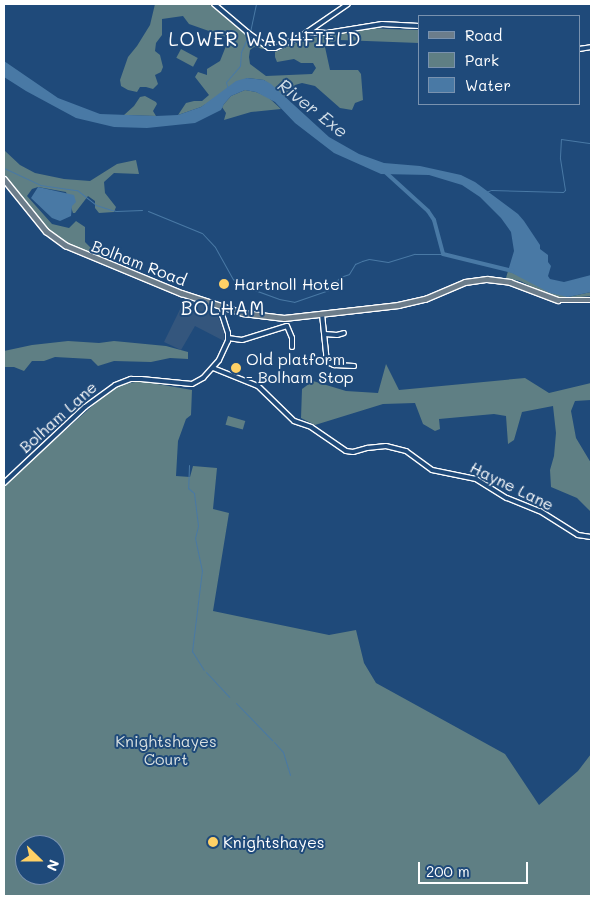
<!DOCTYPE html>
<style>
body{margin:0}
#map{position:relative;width:595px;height:900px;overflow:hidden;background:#1f4a7a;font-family:Mali,sans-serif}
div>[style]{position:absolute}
.built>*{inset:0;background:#34567d}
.green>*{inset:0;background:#5f7f84;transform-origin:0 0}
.water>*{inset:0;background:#4979a5}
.stream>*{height:1px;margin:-0.5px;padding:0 0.5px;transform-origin:0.5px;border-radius:0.5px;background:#4979a5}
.canal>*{height:4px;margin:-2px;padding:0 2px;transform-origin:2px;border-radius:2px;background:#4979a5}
.roads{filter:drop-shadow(1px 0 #fff) drop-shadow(-1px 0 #fff) drop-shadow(0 1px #fff) drop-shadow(0 -1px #fff)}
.minor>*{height:4px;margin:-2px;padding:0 2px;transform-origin:2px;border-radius:2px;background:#1f4a7a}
.major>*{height:4.5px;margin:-2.25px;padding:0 2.25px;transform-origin:2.25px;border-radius:2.25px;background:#6c7d8b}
.dots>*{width:14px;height:14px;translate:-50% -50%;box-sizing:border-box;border:2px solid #1f4a7a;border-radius:50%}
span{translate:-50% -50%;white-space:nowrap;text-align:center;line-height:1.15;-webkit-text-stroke:4px #1f4a7a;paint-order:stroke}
.street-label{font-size:16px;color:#fff}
.poi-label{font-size:16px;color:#fff}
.left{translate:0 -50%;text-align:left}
.park-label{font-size:16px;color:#d7dfe0}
.water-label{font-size:18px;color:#d2dee8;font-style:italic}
.quarter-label{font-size:19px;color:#fff;letter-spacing:1px}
.frame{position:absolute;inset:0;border:5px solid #fff;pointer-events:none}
.legend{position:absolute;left:418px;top:15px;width:162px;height:90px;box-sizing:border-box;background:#1f4a7a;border:1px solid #7992af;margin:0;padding:6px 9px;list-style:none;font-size:15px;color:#fff}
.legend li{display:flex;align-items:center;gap:10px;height:25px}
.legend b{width:25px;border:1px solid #7992af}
.north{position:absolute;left:15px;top:835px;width:50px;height:50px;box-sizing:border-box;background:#1f4a7a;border:1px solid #7992af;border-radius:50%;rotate:112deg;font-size:14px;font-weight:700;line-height:20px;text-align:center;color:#fff}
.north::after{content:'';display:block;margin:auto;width:18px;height:22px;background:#ffd166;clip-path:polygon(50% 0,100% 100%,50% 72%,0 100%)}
.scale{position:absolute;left:418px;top:862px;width:110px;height:22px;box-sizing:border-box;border:2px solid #fff;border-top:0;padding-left:6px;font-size:15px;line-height:18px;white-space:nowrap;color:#fff;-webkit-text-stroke:4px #1f4a7a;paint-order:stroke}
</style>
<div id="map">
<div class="built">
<i style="clip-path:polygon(186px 297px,215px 311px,224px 329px,224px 341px,195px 326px,181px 350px,164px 342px)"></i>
</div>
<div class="green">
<i style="clip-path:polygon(155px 4px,209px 4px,264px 47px,264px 49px,254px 47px,250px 50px,249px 57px,250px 64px,266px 76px,312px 74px,316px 68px,313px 63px,301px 63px,294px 59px,277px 62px,275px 57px,275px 52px,305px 39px,374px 28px,387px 29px,419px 30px,419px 43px,340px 40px,328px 43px,325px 47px,330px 70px,358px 70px,361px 74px,363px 100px,355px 103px,352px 110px,340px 108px,315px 86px,302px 83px,295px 85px,285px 97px,264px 80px,247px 78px,201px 107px,178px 115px,186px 103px,194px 101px,202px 101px,209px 95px,195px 77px,198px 72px,207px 75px,207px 69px,220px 61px,228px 41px,226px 37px,189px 24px,183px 16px,162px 19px,162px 35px,156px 43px,155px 51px,160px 55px,163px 67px,161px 72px,155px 75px,158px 84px,153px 89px,146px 87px,140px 87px,137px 92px,128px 90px,121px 86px,120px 80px,128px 57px,137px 46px,150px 25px)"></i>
<i style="left:181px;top:49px;width:19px;height:10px;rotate:28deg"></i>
<i style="clip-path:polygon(245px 90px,256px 92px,268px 97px,281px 109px,251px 112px,224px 120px,226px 113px,222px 107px,224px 104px,231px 96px)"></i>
<i style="clip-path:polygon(145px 96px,156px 102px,157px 104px,153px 111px,156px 116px,124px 115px,134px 106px,140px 97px)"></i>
<i style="clip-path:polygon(4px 150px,20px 165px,35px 173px,64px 179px,90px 181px,117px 164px,136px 160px,139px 174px,114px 173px,104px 182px,105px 193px,116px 207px,114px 212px,99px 213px,95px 208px,95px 201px,88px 196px,75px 213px,73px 213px,66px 192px,38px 187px,32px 189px,27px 196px,52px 224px,69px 228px,76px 221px,85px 227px,85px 242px,92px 249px,105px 254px,105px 258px,101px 260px,67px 244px,46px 228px,4px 175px)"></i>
<i style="clip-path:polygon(508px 271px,568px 297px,591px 292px,591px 296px,571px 298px,560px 298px,547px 294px,520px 281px,506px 278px)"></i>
<i style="clip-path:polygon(68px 341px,99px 343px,114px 341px,166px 346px,188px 352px,188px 359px,170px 358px,151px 362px,114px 361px,98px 366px,91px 359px,55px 357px,44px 361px,32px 361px,24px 371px,14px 367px,4px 367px,4px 351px,32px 345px)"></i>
<i style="clip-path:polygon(386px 364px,399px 390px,525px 378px,549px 393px,591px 383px,591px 400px,575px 401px,571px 411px,576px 438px,591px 463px,591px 512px,577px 498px,551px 487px,550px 470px,554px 456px,556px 433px,553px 406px,522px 412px,514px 440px,508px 444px,506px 416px,494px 414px,439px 419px,440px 429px,435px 431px,423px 424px,415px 403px,383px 404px,315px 425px,301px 418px,302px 389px,313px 381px,346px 391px,378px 393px)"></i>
<i style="clip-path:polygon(evenodd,140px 381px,192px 390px,191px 415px,186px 419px,178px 441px,176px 476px,190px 477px,193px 466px,217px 468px,213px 509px,229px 513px,213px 611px,329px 635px,356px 630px,364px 663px,376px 683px,505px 754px,539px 805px,578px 771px,591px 754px,591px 896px,4px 896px,4px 485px,108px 392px,121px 385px,140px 381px,25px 845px,55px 845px,55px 875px,25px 875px,25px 845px)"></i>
<i style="left:228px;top:416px;width:18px;height:9px;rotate:16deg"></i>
</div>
<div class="water">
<i style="clip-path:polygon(4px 61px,58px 98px,100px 114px,156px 116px,178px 115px,201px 107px,236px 81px,247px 78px,264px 80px,271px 84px,329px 137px,359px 154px,384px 163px,420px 166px,461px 175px,475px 182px,518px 214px,524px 221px,540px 245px,540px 249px,548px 255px,548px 262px,551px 266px,548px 276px,550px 279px,564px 282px,591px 275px,591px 292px,568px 297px,550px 293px,508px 271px,514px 251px,511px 232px,501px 218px,480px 197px,462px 185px,429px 175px,381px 174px,334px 153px,295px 123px,275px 102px,256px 92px,245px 90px,231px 96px,224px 104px,221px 110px,195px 123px,147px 128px,114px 127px,76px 118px,26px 91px,4px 77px)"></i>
<i style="clip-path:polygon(38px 187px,74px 195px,76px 202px,72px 206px,71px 216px,60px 221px,52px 218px,31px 198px)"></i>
</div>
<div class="stream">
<i style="left:250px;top:32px;width:29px;rotate:-78deg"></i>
<i style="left:228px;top:89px;width:7px;rotate:-106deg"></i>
<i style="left:226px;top:82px;width:21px;rotate:-49deg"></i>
<i style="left:240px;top:66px;width:14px;rotate:-86deg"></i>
<i style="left:241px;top:52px;width:17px;rotate:-66deg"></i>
<i style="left:4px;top:168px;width:40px;rotate:25deg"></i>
<i style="left:40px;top:185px;width:37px;rotate:8deg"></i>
<i style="left:77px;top:190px;width:24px;rotate:38deg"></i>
<i style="left:96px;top:205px;width:13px;rotate:18deg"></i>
<i style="left:108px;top:209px;width:8px;rotate:14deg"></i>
<i style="left:116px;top:211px;width:26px;rotate:-2deg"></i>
<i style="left:486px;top:192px;width:5px;rotate:-22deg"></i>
<i style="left:491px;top:190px;width:72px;rotate:1.6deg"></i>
<i style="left:563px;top:192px;width:3px;rotate:-45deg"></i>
<i style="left:565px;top:190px;width:33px;rotate:-99deg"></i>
<i style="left:560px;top:157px;width:18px;rotate:-87deg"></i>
<i style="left:561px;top:139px;width:30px;rotate:8deg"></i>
<i style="left:148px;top:211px;width:58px;rotate:22.2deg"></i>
<i style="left:202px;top:233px;width:19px;rotate:47deg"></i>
<i style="left:215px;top:247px;width:37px;rotate:61deg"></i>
<i style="left:233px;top:279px;width:10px;rotate:37deg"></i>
<i style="left:241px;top:285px;width:40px;rotate:20.2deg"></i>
<i style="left:279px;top:299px;width:15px;rotate:11deg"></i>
<i style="left:294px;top:302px;width:36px;rotate:-19deg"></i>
<i style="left:328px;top:290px;width:18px;rotate:-47deg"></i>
<i style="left:340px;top:277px;width:9px;rotate:-18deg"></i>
<i style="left:349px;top:274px;width:12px;rotate:-59deg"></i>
<i style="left:355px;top:264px;width:8px;rotate:-23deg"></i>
<i style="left:362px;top:261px;width:7px;rotate:-16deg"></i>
<i style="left:369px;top:259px;width:19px;rotate:9deg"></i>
<i style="left:388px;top:262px;width:28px;rotate:-17deg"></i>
<i style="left:415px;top:254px;width:28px"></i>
<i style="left:189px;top:465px;width:23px;rotate:92deg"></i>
<i style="left:188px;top:488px;width:8px;rotate:40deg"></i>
<i style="left:194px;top:493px;width:33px;rotate:83deg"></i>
<i style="left:198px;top:526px;width:12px;rotate:104deg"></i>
<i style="left:195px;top:538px;width:33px;rotate:78deg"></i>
<i style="left:202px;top:570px;width:82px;rotate:97deg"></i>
<i style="left:192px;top:651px;width:22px;rotate:58deg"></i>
<i style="left:206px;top:672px;width:34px;rotate:47deg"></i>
<i style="left:236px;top:703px;width:52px;rotate:45.8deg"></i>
<i style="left:274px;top:742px;width:13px;rotate:48deg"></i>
<i style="left:283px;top:752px;width:24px;rotate:73deg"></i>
</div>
<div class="canal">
<i style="left:383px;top:170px;width:61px;rotate:42.3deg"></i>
<i style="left:428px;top:211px;width:11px;rotate:56deg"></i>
<i style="left:434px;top:220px;width:35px;rotate:75deg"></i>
<i style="left:443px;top:254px;width:72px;rotate:13.7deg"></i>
</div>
<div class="roads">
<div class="minor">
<i style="left:214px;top:4px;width:43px;rotate:40.3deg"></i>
<i style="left:247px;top:32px;width:27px;rotate:36deg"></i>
<i style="left:269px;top:48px;width:6px"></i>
<i style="left:275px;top:48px;width:27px;rotate:-24deg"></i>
<i style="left:300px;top:37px;width:58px;rotate:-34.5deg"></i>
<i style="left:309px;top:32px;width:18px;rotate:3deg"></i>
<i style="left:327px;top:33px;width:56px;rotate:-9.3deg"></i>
<i style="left:382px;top:24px;width:37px;rotate:3deg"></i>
<i style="left:579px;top:49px;width:12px;rotate:-9deg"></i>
<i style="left:322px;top:314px;width:48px;rotate:84.1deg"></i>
<i style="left:327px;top:362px;width:8px;rotate:23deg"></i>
<i style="left:334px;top:365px;width:20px;rotate:3deg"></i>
<i style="left:287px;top:326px;width:13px;rotate:67deg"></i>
<i style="left:292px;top:338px;width:9px;rotate:90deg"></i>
<i style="left:325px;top:334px;width:12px;rotate:5deg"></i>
<i style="left:337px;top:335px;width:7px;rotate:-16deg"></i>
<i style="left:228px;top:338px;width:14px;rotate:8deg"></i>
<i style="left:242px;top:340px;width:47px;rotate:-17.3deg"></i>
<i style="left:213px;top:368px;width:48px;rotate:21.8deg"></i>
<i style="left:258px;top:386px;width:50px;rotate:44.2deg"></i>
<i style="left:294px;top:421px;width:18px;rotate:19deg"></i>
<i style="left:311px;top:427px;width:42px;rotate:34.4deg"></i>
<i style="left:346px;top:451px;width:7px;rotate:8deg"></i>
<i style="left:353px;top:452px;width:15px;rotate:-16deg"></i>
<i style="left:367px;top:448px;width:19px;rotate:-6deg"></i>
<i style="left:386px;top:446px;width:21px;rotate:14deg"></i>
<i style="left:406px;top:451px;width:32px;rotate:36deg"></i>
<i style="left:432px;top:470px;width:45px;rotate:11.6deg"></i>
<i style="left:476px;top:479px;width:36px;rotate:32deg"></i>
<i style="left:507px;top:498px;width:35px;rotate:22deg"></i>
<i style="left:540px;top:511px;width:45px;rotate:32.3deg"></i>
<i style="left:578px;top:535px;width:13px;rotate:9deg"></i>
<i style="left:4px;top:483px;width:111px;rotate:-43.2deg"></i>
<i style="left:85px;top:407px;width:37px;rotate:-36deg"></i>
<i style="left:115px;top:385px;width:17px;rotate:-21deg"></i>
<i style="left:131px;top:379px;width:10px"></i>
<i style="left:141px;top:379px;width:51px;rotate:5.6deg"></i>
<i style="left:192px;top:384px;width:13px;rotate:-29deg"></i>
<i style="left:203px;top:378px;width:24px;rotate:-48deg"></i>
<i style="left:219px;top:360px;width:21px;rotate:-65deg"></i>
<i style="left:228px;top:341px;width:8px;rotate:-90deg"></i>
<i style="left:228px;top:333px;width:19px;rotate:-108deg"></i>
<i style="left:222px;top:315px;width:7px;rotate:-82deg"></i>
</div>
<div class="major">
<i style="left:4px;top:179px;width:67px;rotate:51.1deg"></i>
<i style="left:46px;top:231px;width:24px;rotate:36deg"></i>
<i style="left:65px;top:245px;width:126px;rotate:22.5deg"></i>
<i style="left:181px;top:293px;width:65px;rotate:17.9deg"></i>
<i style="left:243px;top:313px;width:41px;rotate:7deg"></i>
<i style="left:284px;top:318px;width:115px;rotate:-6.5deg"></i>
<i style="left:398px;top:305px;width:28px;rotate:-13deg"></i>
<i style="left:425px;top:299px;width:43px;rotate:-23deg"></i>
<i style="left:465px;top:282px;width:22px;rotate:-8deg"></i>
<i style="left:487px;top:279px;width:23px;rotate:7deg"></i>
<i style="left:510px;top:282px;width:51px;rotate:20.6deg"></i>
<i style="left:558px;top:300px;width:33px"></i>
</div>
</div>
<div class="dots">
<i style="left:224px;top:284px;background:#ffd166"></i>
<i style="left:236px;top:368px;background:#ffd166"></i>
<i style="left:213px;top:842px;background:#ffd166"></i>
</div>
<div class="street-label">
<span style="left:139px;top:263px;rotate:21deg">Bolham Road</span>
<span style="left:58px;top:417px;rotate:-42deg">Bolham Lane</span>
<span style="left:512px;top:486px;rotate:26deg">Hayne Lane</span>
</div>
<div class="poi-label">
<span class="left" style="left:234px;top:284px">Hartnoll Hotel</span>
<span class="left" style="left:246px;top:368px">Old platform<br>- Bolham Stop</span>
<span class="left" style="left:223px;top:842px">Knightshayes</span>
</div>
<div class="park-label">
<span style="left:166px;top:750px">Knightshayes<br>Court</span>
</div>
<div class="water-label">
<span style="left:313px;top:108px;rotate:38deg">River Exe</span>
</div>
<div class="quarter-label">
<span style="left:265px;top:39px">LOWER WASHFIELD</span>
<span style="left:223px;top:308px">BOLHAM</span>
</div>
<div class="frame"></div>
<ul class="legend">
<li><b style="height:6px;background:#6c7d8b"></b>Road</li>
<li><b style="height:14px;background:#5f7f84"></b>Park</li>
<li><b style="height:14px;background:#4979a5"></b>Water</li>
</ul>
<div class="north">N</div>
<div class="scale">200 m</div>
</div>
